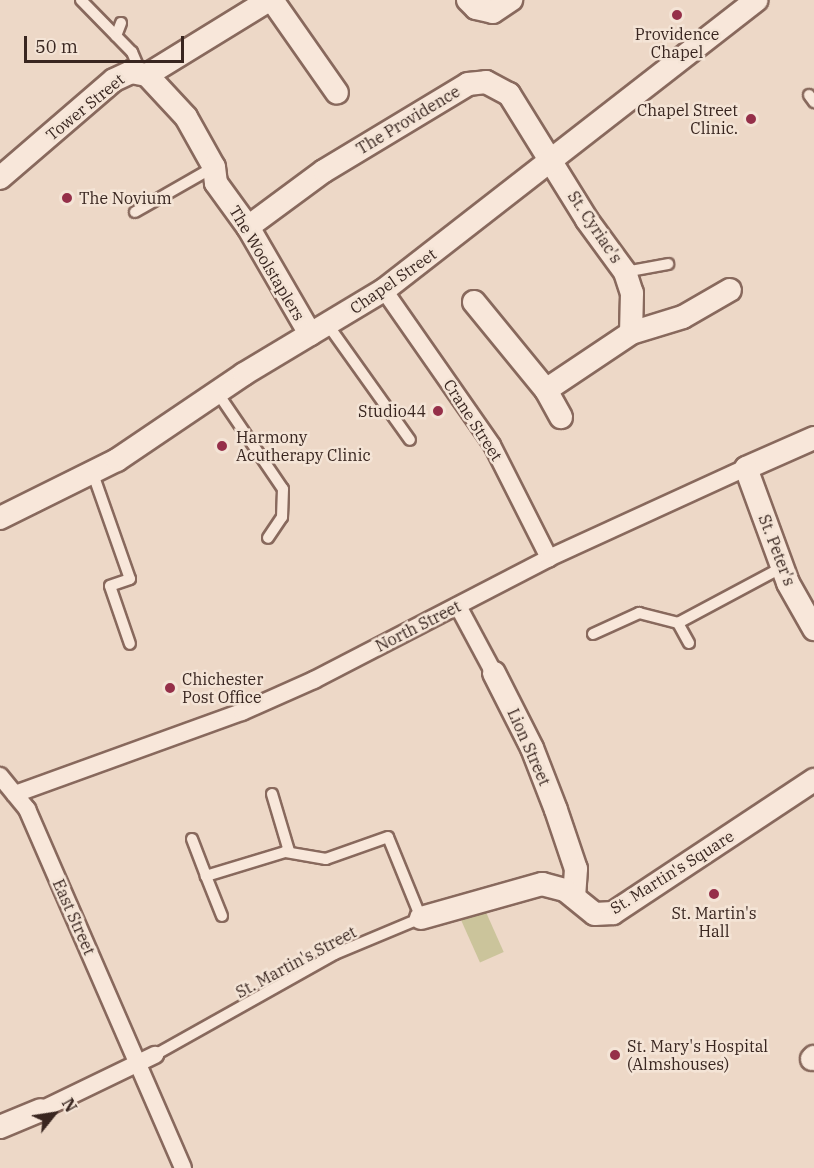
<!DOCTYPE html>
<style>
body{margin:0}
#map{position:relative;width:814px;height:1168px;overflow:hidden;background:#edd8c7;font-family:"IBM Plex Serif",serif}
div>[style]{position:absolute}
.green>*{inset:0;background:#cbc49b;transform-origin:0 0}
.roads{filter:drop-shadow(2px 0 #88695d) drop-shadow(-2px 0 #88695d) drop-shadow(0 2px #88695d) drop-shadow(0 -2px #88695d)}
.service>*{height:10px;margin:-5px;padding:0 5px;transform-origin:5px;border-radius:5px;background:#f8e7da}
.pedestrian>*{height:16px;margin:-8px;padding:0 8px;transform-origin:8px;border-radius:8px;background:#f8e7da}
.minor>*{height:22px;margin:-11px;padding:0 11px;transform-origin:11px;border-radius:11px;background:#f8e7da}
.dots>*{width:16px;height:16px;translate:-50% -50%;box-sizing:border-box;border:3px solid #f4e4d6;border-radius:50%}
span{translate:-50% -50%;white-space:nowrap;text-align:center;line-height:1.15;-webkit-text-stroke:5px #f4e4d6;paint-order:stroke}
.poi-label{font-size:16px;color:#392620}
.right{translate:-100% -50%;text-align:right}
.left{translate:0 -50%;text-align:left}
.street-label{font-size:16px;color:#392620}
.north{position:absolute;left:24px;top:1084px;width:60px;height:60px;-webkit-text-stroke:4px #f4e4d6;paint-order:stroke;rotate:60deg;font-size:16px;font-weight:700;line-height:24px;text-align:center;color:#392620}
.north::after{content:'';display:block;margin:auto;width:21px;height:27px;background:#392620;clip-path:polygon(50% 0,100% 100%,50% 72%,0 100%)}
.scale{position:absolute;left:24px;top:36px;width:160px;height:27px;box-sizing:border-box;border:3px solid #392620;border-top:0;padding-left:8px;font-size:18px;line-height:21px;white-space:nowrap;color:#392620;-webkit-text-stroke:4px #f4e4d6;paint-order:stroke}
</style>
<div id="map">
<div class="green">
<i style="left:485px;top:910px;width:46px;height:26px;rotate:66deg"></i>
</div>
<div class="roads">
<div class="service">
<i style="left:81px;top:0;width:73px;rotate:45.6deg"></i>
<i style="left:132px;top:52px;width:23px;rotate:67deg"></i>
<i style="left:116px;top:36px;width:14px;rotate:-69deg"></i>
<i style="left:809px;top:95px;width:9px;rotate:54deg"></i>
<i style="left:135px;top:212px;width:91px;rotate:-29.7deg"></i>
<i style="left:625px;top:272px;width:44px;rotate:-10.5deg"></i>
<i style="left:328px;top:325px;width:141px;rotate:54.5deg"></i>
<i style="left:217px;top:392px;width:117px;rotate:55.8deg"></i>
<i style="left:283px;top:489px;width:28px;rotate:92deg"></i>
<i style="left:282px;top:517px;width:25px;rotate:124deg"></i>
<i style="left:93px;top:474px;width:111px;rotate:70.6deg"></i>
<i style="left:130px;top:579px;width:21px;rotate:161deg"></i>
<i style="left:110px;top:586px;width:61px;rotate:71deg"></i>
<i style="left:593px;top:634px;width:51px;rotate:-24.5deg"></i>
<i style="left:639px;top:613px;width:40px;rotate:14.4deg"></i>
<i style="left:689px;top:643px;width:23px;rotate:-119deg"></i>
<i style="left:678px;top:623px;width:119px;rotate:-28.1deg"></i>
<i style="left:272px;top:794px;width:59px;rotate:73.4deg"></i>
<i style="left:192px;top:839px;width:40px;rotate:69deg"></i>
<i style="left:155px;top:1055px;width:206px;rotate:-29.3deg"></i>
<i style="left:335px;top:954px;width:93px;rotate:-22.7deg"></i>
<i style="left:421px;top:918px;width:87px;rotate:-112.2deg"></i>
<i style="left:388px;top:837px;width:66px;rotate:160.5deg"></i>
<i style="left:326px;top:859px;width:42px;rotate:-170.3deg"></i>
<i style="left:285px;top:852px;width:83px;rotate:163.1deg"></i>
<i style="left:206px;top:876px;width:43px;rotate:68.2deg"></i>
</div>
<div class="pedestrian">
<i style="left:384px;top:290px;width:189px;rotate:55.1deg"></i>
<i style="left:492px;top:445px;width:127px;rotate:63.2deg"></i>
<i style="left:458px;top:606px;width:76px;rotate:61.8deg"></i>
<i style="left:0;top:776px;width:43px;rotate:50.7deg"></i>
<i style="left:27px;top:809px;width:391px;rotate:66.5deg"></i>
<i style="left:15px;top:794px;width:241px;rotate:-19.9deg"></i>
<i style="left:242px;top:712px;width:79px;rotate:-24deg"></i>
<i style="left:314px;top:680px;width:265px;rotate:-27.4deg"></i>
<i style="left:549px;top:558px;width:217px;rotate:-24.6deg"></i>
<i style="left:41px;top:1110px;width:127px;rotate:-25.8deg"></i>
</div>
<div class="minor">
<i style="left:272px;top:0;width:113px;rotate:55deg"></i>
<i style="left:468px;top:0;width:11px;rotate:45deg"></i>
<i style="left:476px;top:8px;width:17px;rotate:13deg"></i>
<i style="left:493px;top:12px;width:22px;rotate:-34deg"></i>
<i style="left:147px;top:75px;width:143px;rotate:-31.6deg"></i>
<i style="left:0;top:178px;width:150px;rotate:-40.7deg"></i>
<i style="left:114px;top:80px;width:19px;rotate:-25deg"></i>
<i style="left:131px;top:72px;width:16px;rotate:11deg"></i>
<i style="left:147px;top:75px;width:57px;rotate:47.1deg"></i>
<i style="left:186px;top:117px;width:57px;rotate:60.8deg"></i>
<i style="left:214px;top:167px;width:16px;rotate:83deg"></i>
<i style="left:216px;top:183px;width:54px;rotate:54deg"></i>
<i style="left:248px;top:227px;width:124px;rotate:59.9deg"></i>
<i style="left:248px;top:227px;width:94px;rotate:-36.4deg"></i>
<i style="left:324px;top:171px;width:168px;rotate:-31.1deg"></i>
<i style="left:468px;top:84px;width:18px;rotate:-6deg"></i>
<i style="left:486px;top:82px;width:26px;rotate:28deg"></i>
<i style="left:509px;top:94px;width:148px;rotate:58.2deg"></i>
<i style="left:587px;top:220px;width:64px;rotate:53.8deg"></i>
<i style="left:625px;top:272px;width:22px;rotate:72deg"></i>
<i style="left:632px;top:293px;width:40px;rotate:91.4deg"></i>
<i style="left:474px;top:302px;width:114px;rotate:50.7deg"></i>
<i style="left:546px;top:390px;width:31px;rotate:61deg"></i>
<i style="left:546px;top:390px;width:102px;rotate:-33.8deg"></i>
<i style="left:631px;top:333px;width:54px;rotate:-17.1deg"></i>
<i style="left:683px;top:317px;width:54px;rotate:-29.9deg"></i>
<i style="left:814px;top:438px;width:74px;rotate:156.2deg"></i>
<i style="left:746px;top:468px;width:122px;rotate:69.9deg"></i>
<i style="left:788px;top:583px;width:53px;rotate:60.5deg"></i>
<i style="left:0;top:518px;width:131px;rotate:-26.4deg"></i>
<i style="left:117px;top:460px;width:153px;rotate:-34.1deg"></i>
<i style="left:244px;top:374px;width:163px;rotate:-31deg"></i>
<i style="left:384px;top:290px;width:472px;rotate:-37.9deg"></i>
<i style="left:494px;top:673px;width:84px;rotate:63.1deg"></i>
<i style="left:532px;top:748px;width:66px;rotate:68.8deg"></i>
<i style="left:556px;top:810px;width:62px;rotate:71.3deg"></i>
<i style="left:576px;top:869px;width:26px;rotate:94deg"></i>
<i style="left:421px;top:918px;width:126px;rotate:-15.7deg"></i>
<i style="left:542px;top:884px;width:24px;rotate:15deg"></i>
<i style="left:565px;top:890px;width:38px;rotate:39deg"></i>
<i style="left:595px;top:914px;width:18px;rotate:-3deg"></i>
<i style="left:613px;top:913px;width:241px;rotate:-33.5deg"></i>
<i style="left:812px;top:1059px;width:3px;rotate:-45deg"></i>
<i style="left:0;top:1127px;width:44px;rotate:-22.5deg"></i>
</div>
</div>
<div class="dots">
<i style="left:677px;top:15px;background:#952f49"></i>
<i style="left:751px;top:119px;background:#952f49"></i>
<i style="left:67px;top:198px;background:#952f49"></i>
<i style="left:438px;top:411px;background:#952f49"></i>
<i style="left:222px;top:446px;background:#952f49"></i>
<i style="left:170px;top:688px;background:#952f49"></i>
<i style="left:714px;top:894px;background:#952f49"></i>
<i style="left:615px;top:1055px;background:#952f49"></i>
</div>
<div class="poi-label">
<span style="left:677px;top:43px">Providence<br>Chapel</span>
<span class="right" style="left:738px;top:119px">Chapel Street<br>Clinic.</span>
<span class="left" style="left:79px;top:198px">The Novium</span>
<span class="right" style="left:426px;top:411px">Studio44</span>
<span class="left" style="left:236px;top:446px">Harmony<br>Acutherapy Clinic</span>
<span class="left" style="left:182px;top:688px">Chichester<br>Post Office</span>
<span style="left:714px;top:922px">St. Martin's<br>Hall</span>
<span class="left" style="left:627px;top:1055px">St. Mary's Hospital<br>(Almshouses)</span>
</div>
<div class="street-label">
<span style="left:85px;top:107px;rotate:-39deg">Tower Street</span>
<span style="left:408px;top:120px;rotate:-31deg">The Providence</span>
<span style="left:595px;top:227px;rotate:56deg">St. Cyriac's</span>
<span style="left:267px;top:263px;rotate:59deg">The Woolstaplers</span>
<span style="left:393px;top:281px;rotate:-35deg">Chapel Street</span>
<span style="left:473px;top:420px;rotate:57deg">Crane Street</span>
<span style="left:777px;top:550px;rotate:69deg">St. Peter's</span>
<span style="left:418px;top:626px;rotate:-27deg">North Street</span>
<span style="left:529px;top:747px;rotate:66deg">Lion Street</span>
<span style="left:672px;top:872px;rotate:-32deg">St. Martin's Square</span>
<span style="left:74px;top:917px;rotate:66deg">East Street</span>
<span style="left:296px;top:962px;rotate:-28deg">St. Martin's Street</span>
</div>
<div class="north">N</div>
<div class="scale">50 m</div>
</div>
